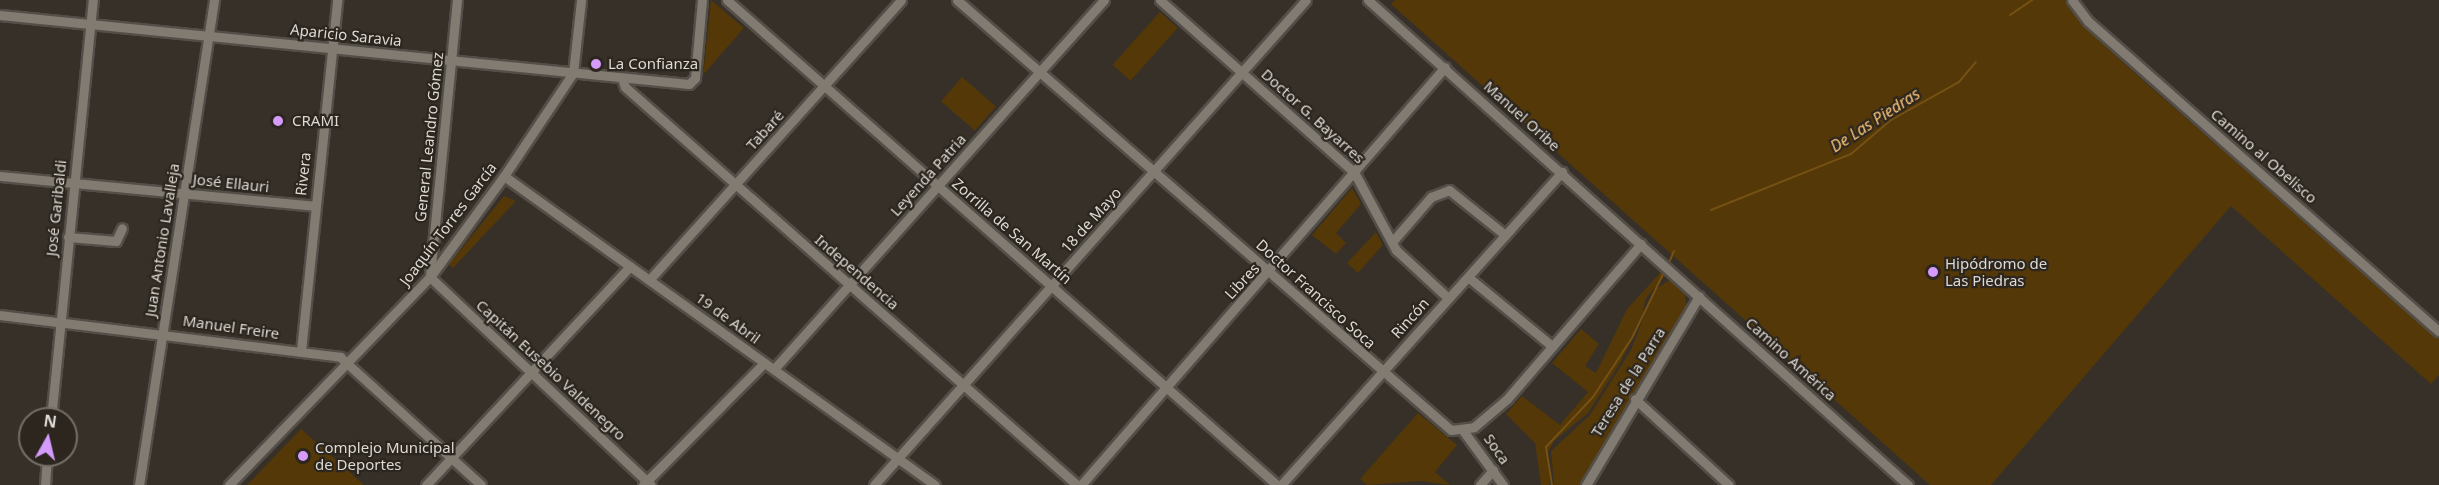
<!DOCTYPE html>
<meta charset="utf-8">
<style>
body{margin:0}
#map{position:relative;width:2439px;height:485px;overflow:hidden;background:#363028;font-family:"Noto Sans",sans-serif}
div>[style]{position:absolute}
.green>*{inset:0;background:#543807;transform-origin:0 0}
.stream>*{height:2px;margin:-1px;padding:0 1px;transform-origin:1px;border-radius:1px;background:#755114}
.roads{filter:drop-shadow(2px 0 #534e48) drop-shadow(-2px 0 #534e48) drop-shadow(0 2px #534e48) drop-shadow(0 -2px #534e48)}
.minor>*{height:9px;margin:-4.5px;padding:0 4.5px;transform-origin:4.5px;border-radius:4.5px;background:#827b72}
.dots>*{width:16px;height:16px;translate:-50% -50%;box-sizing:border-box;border:3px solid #2c261f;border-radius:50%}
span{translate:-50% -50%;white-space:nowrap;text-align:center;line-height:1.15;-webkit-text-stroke:4.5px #2c261f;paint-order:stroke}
.street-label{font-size:15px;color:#ddd9d4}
.poi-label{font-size:15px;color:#ddd9d4}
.left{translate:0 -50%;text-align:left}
.water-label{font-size:16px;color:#fac478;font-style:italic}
.north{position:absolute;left:18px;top:407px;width:60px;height:60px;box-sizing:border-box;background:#2c261f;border:2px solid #736e67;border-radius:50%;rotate:8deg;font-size:16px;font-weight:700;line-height:24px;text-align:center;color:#ddd9d4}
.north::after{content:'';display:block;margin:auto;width:21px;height:27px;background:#d59bfa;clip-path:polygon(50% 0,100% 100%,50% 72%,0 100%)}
</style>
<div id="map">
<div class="green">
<i style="clip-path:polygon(711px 0,744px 28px,703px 75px)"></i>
<i style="clip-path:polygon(1395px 0,2065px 0,2083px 26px,2147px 84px,2439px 339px,2439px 375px,2431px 384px,2231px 206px,1991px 485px,1930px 485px,1391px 4px)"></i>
<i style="left:1160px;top:12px;width:24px;height:71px;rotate:42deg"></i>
<i style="left:962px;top:77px;width:45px;height:32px;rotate:41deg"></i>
<i style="clip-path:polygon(1352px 188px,1361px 204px,1336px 233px,1346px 243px,1336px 254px,1312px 235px)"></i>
<i style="clip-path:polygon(504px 196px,516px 201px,453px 268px,449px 264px)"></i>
<i style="clip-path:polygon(1376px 232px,1383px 245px,1358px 273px,1347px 263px)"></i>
<i style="clip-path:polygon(1661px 272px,1666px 275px,1646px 298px,1640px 324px,1620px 363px,1588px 413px,1554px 441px,1547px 454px,1550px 485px,1541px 485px,1535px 443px,1506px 414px,1522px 396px,1560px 425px,1588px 392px,1552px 363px,1581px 329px,1599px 344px,1585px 366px,1596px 373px,1627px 309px)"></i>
<i style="clip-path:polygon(1670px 280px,1685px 295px,1687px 308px,1582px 485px,1554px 485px,1551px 451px,1590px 415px,1631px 350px,1654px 290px)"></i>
<i style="clip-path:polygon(1418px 413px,1457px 445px,1435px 472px,1450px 485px,1421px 481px,1367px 485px,1360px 479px)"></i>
<i style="clip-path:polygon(301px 429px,364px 485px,247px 485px)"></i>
</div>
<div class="stream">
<i style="left:2010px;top:15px;width:27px;rotate:-34deg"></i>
<i style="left:1711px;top:210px;width:151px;rotate:-21.8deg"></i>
<i style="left:1851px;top:154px;width:52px;rotate:-40.4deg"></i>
<i style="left:1891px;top:120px;width:78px;rotate:-29.2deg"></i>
<i style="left:1959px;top:82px;width:26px;rotate:-50deg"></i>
<i style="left:1668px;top:265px;width:15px;rotate:-67deg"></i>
<i style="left:1552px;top:485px;width:38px;rotate:-99deg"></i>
<i style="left:1546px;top:447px;width:69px;rotate:-46.8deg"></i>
<i style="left:1593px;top:397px;width:71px;rotate:-56.5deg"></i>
<i style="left:1632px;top:338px;width:76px;rotate:-64.1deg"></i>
</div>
<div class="roads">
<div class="minor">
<i style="left:457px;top:0;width:278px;rotate:95.6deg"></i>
<i style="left:430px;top:277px;width:303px;rotate:43.3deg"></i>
<i style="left:727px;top:0;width:733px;rotate:41.41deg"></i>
<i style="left:957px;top:0;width:655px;rotate:41.04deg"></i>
<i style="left:1451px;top:430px;width:23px;rotate:-7deg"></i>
<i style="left:1474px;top:427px;width:43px;rotate:-40.3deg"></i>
<i style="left:1507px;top:399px;width:205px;rotate:-49.2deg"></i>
<i style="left:1160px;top:0;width:259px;rotate:41.6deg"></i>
<i style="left:1354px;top:172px;width:89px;rotate:61.7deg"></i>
<i style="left:1396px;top:250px;width:71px;rotate:42.7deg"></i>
<i style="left:1368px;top:0;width:726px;rotate:41.93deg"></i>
<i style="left:2072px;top:0;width:26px;rotate:53deg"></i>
<i style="left:2088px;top:21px;width:468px;rotate:41.5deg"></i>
<i style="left:0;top:15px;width:692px;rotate:5.72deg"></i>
<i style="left:689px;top:84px;width:8px;rotate:-45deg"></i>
<i style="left:695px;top:78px;width:78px;rotate:-84.9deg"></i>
<i style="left:622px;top:78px;width:9px;rotate:72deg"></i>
<i style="left:625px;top:87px;width:602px;rotate:41.36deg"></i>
<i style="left:0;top:176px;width:316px;rotate:5.4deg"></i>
<i style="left:504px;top:176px;width:530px;rotate:35.64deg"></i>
<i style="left:68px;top:237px;width:48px;rotate:4.8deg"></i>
<i style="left:116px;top:241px;width:14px;rotate:-65deg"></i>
<i style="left:1392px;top:242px;width:60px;rotate:-49.1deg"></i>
<i style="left:1431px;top:197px;width:19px;rotate:-21deg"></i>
<i style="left:1449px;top:190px;width:72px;rotate:38.8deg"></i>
<i style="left:1468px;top:277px;width:109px;rotate:39.4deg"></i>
<i style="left:650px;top:279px;width:375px;rotate:-48deg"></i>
<i style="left:0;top:315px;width:343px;rotate:7deg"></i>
<i style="left:340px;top:357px;width:190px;rotate:42.2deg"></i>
<i style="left:301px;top:351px;width:353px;rotate:-84.1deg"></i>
<i style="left:774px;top:369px;width:495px;rotate:-48.2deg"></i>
<i style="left:1635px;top:399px;width:127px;rotate:42.5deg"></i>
<i style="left:51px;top:419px;width:421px;rotate:-84.3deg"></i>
<i style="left:1464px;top:432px;width:66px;rotate:53.7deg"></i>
<i style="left:45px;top:485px;width:30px;rotate:-86deg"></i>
<i style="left:139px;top:485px;width:491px;rotate:-81.2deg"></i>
<i style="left:229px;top:485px;width:289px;rotate:-46deg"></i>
<i style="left:430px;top:277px;width:125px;rotate:-53.8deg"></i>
<i style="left:504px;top:176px;width:124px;rotate:-56.2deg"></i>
<i style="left:573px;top:73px;width:73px;rotate:-83.7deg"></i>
<i style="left:426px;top:485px;width:299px;rotate:-47deg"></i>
<i style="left:643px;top:485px;width:172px;rotate:-45.2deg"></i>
<i style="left:874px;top:485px;width:649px;rotate:-48.31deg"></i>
<i style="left:1081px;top:485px;width:554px;rotate:-48.95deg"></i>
<i style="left:1281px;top:485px;width:421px;rotate:-48.1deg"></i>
<i style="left:1480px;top:485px;width:20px;rotate:-49deg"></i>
<i style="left:1586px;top:485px;width:220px;rotate:-59.1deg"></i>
</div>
</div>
<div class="dots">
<i style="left:596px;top:64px;background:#d59bfa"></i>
<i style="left:278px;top:121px;background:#d59bfa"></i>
<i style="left:1933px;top:272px;background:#d59bfa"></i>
<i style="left:303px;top:456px;background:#d59bfa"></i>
</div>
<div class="street-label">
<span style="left:346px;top:35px;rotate:6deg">Aparicio Saravia</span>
<span style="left:1313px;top:116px;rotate:42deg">Doctor G. Bayarres</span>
<span style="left:1522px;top:116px;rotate:42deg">Manuel Oribe</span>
<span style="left:765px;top:130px;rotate:-48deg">Tabaré</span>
<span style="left:429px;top:137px;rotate:-84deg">General Leandro Gómez</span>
<span style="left:2264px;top:156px;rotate:41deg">Camino al Obelisco</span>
<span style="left:303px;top:174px;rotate:-84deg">Rivera</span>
<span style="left:928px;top:175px;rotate:-48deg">Leyenda Patria</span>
<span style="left:231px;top:183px;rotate:6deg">José Ellauri</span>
<span style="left:56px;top:208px;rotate:-84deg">José Garibaldi</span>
<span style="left:1091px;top:220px;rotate:-48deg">18 de Mayo</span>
<span style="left:448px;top:224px;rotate:-53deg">Joaquín Torres García</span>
<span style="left:1012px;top:231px;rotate:41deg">Zorrilla de San Martín</span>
<span style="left:162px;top:240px;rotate:-81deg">Juan Antonio Lavalleja</span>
<span style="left:857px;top:272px;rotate:41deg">Independencia</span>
<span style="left:1242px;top:281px;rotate:-47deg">Libres</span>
<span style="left:1316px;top:294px;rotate:42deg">Doctor Francisco Soca</span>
<span style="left:728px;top:318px;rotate:36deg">19 de Abril</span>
<span style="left:1410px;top:318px;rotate:-48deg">Rincón</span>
<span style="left:231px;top:327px;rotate:8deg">Manuel Freire</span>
<span style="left:1791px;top:359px;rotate:42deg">Camino América</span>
<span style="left:551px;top:370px;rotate:43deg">Capitán Eusebio Valdenegro</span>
<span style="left:1628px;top:382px;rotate:-58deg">Teresa de la Parra</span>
<span style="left:1497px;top:449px;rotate:55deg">Soca</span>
</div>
<div class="poi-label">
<span class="left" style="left:608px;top:64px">La Confianza</span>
<span class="left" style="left:292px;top:121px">CRAMI</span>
<span class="left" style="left:1945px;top:272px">Hipódromo de<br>Las Piedras</span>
<span class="left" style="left:315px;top:456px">Complejo Municipal<br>de Deportes</span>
</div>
<div class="water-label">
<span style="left:1875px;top:120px;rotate:-33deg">De Las Piedras</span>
</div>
<div class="north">N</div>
</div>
